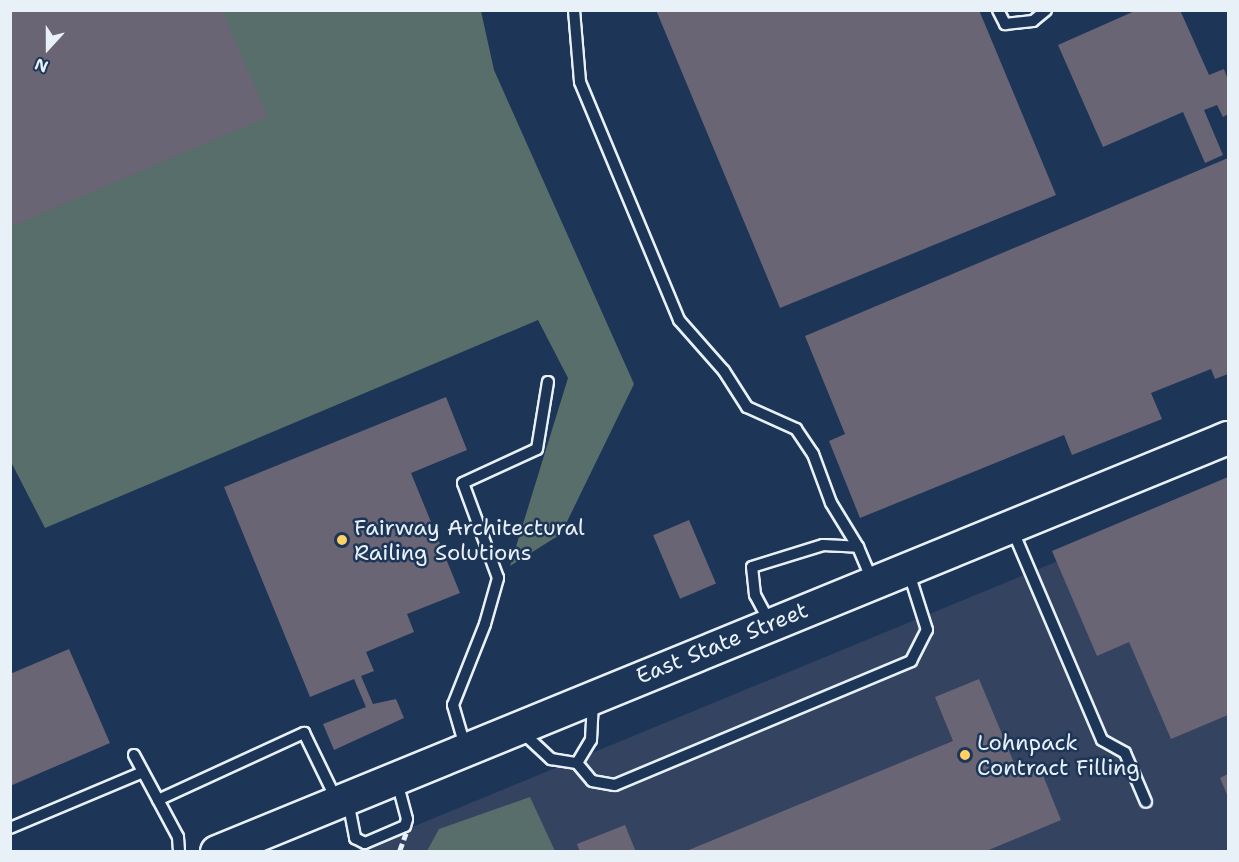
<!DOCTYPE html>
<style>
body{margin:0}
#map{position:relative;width:1239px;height:862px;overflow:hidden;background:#1d3557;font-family:"Shantell Sans",sans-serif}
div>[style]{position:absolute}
.built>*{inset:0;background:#344360}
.green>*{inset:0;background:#586e6a}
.building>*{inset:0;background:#696575;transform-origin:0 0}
.roads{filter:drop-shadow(2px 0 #e8f1f8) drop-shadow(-2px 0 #e8f1f8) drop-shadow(0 2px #e8f1f8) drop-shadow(0 -2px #e8f1f8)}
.lane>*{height:10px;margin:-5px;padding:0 5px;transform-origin:5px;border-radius:5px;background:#1d3557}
.secondary>*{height:32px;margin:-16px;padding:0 16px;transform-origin:16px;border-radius:16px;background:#1d3557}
.rail>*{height:4.5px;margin-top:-2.25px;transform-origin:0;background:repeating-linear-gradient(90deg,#e8f1f8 0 9px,transparent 0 13.5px)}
.dots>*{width:16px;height:16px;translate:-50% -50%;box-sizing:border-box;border:3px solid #1d3557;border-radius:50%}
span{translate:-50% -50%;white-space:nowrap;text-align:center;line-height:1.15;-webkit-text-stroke:5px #1d3557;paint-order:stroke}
.poi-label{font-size:22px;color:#e8f1f8}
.left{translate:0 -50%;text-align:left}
.street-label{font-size:22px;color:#e8f1f8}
.frame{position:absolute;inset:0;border:12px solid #e8f1f8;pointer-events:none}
.north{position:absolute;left:18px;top:18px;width:60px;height:60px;-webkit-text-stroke:4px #1d3557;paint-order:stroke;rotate:201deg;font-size:16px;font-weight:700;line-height:24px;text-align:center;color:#e8f1f8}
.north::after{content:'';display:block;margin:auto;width:21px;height:27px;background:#e8f1f8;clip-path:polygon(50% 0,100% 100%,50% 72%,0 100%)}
</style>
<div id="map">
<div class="built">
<i style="clip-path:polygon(1228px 491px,1228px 851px,354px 851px)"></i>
</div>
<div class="green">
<i style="clip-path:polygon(222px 11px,481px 11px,494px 70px,634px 384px,561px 534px,510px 566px,568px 378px,538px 320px,45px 528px,11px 462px,11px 227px)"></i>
<i style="clip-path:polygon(530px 797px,555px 851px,427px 851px,439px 829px)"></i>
</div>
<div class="building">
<i style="clip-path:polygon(10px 10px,222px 10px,268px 117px,10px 227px)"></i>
<i style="clip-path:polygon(656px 10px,979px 10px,1056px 195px,780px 308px)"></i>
<i style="clip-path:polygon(1137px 10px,1180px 10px,1209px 75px,1224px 69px,1228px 80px,1228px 114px,1223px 117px,1217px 105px,1204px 110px,1223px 155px,1205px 163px,1183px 112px,1103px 147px,1058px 45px)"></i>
<i style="clip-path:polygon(1228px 158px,1228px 374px,1215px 379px,1211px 369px,1151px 393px,1162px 419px,1072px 455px,1064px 435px,860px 518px,829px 441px,845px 434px,805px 336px)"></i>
<i style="clip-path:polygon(446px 397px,467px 450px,411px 473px,460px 593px,407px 614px,414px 632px,366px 652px,374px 671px,361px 676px,373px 704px,396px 699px,404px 718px,334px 750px,323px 724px,366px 707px,354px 679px,310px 697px,224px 487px)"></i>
<i style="clip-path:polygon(1228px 477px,1228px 715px,1171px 739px,1129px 642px,1097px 656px,1052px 551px)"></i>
<i style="left:689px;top:520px;width:69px;height:39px;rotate:67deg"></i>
<i style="clip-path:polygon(69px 649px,110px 743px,10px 786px,10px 674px)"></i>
<i style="clip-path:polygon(979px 679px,1020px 777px,1040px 768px,1061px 820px,984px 852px,684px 852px,953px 741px,935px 697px)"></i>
<i style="clip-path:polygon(1228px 774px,1228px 797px,1220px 778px)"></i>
<i style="clip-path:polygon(625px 825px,636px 852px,580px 852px,577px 844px)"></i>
</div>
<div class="roads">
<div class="lane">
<i style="left:574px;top:10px;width:72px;rotate:85.2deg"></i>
<i style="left:580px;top:82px;width:258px;rotate:67.4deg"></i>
<i style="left:679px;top:320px;width:68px;rotate:48.6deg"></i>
<i style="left:724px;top:371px;width:43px;rotate:57.4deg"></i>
<i style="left:747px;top:407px;width:54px;rotate:24.2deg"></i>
<i style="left:796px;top:429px;width:30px;rotate:56deg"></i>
<i style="left:813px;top:454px;width:52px;rotate:69.8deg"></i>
<i style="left:831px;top:503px;width:52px;rotate:58.5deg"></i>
<i style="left:998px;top:10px;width:16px;rotate:63deg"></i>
<i style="left:1005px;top:24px;width:28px;rotate:-6deg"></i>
<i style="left:1033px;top:21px;width:17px;rotate:-40deg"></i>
<i style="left:1012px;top:529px;width:229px;rotate:66.9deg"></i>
<i style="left:1102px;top:740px;width:26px;rotate:29deg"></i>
<i style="left:1125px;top:753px;width:53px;rotate:66.8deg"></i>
<i style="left:770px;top:623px;width:32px;rotate:-118deg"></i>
<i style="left:755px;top:595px;width:28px;rotate:-96deg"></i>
<i style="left:752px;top:567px;width:74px;rotate:-17.2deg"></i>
<i style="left:823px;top:545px;width:35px;rotate:3deg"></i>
<i style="left:858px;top:547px;width:38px;rotate:67deg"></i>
<i style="left:522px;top:732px;width:40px;rotate:43deg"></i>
<i style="left:551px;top:759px;width:26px;rotate:9deg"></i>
<i style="left:577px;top:763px;width:27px;rotate:-59deg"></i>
<i style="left:591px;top:740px;width:38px;rotate:-87deg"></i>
<i style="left:465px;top:746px;width:43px;rotate:-106.3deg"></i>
<i style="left:453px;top:705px;width:87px;rotate:-68.4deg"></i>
<i style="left:485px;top:624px;width:48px;rotate:-74.2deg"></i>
<i style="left:498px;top:578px;width:101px;rotate:-110.2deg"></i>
<i style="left:463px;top:483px;width:81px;rotate:-24.7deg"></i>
<i style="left:537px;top:449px;width:68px;rotate:-80.7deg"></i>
<i style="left:134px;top:755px;width:93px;rotate:61.8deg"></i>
<i style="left:178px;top:837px;width:15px;rotate:86deg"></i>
<i style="left:577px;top:763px;width:23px;rotate:50deg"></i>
<i style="left:592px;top:781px;width:23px;rotate:10deg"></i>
<i style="left:615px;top:785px;width:321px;rotate:-22.7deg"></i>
<i style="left:911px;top:661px;width:35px;rotate:-63deg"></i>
<i style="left:927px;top:630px;width:63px;rotate:-107.6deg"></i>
<i style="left:158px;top:800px;width:161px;rotate:-24.7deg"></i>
<i style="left:304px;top:733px;width:76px;rotate:64.1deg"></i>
<i style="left:348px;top:801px;width:38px;rotate:79deg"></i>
<i style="left:355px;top:838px;width:11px;rotate:27deg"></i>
<i style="left:365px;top:843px;width:43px;rotate:-23deg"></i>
<i style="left:405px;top:826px;width:7px;rotate:-74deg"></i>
<i style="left:407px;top:819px;width:38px;rotate:-105deg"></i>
<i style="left:10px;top:828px;width:144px;rotate:-22.8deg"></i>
</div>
<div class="secondary">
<i style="left:217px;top:852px;width:1092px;rotate:-22.27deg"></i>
</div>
</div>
<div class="rail">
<i style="left:399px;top:852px;width:20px;rotate:-70deg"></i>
</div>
<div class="dots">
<i style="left:342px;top:540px;background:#ffd166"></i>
<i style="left:965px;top:755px;background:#ffd166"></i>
</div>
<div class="poi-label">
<span class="left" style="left:354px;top:540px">Fairway Architectural<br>Railing Solutions</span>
<span class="left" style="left:977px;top:755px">Lohnpack<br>Contract Filling</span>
</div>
<div class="street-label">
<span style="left:722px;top:643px;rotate:-22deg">East State Street</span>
</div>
<div class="frame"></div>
<div class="north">N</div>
</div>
